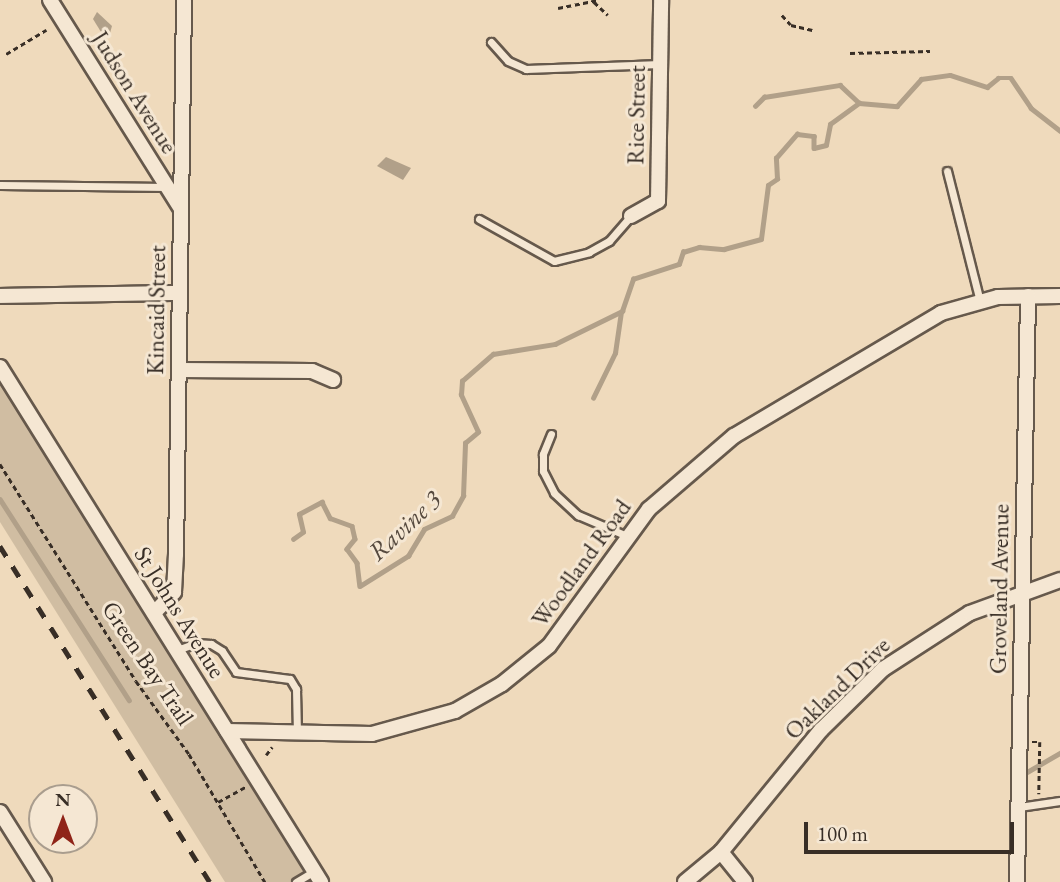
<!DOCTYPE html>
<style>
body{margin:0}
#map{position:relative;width:1060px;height:882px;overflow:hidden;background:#efdabc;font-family:"EB Garamond",serif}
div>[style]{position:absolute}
.green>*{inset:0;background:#d0bda2}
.water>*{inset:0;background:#b1a089}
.stream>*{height:4.5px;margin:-2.25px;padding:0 2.25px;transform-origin:2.25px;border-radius:2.25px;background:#b1a089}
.path>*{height:2.5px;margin-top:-1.25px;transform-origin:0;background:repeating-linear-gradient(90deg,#382e26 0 5px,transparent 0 8.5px)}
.roads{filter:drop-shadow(2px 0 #66594c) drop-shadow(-2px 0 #66594c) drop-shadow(0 2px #66594c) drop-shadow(0 -2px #66594c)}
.lane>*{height:7px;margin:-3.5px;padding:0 3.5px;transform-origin:3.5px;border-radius:3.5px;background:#f5e7d3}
.street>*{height:14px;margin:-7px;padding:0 7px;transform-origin:7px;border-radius:7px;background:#f5e7d3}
.rail>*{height:4.5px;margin-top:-2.25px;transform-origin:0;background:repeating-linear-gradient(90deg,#382e26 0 12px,transparent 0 24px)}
span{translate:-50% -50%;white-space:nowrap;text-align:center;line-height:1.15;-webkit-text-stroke:6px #f5e7d3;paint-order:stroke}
.street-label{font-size:24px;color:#382e26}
.water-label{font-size:26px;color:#564a3f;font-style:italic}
.north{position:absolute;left:28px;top:784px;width:70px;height:70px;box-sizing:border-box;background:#f5e7d3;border:2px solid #a99d8e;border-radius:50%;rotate:0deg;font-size:19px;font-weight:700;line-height:28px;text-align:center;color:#382e26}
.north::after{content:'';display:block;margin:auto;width:24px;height:32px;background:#8f2418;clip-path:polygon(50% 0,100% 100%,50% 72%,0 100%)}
.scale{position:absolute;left:804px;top:822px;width:210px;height:32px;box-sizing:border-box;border:4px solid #382e26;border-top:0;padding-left:9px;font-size:21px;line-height:24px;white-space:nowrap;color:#382e26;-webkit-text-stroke:5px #f5e7d3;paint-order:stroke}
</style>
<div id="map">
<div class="green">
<i style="clip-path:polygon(0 382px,310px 882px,225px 882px,0 522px)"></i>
</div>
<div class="water">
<i style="clip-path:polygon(97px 12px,112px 26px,110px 33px,101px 32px,93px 19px)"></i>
<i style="clip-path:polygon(386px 157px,411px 168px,403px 180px,377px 166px)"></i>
</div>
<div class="stream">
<i style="left:755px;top:106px;width:13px;rotate:-45deg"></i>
<i style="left:764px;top:97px;width:77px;rotate:-9deg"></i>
<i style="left:840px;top:85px;width:26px;rotate:43deg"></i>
<i style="left:593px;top:398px;width:50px;rotate:-63.9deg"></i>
<i style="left:615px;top:353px;width:41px;rotate:-81.7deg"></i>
<i style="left:0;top:499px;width:239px;rotate:57.3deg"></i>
<i style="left:293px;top:539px;width:12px;rotate:-35deg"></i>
<i style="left:303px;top:532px;width:18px;rotate:-103deg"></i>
<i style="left:299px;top:514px;width:26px;rotate:-28deg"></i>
<i style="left:322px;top:502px;width:18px;rotate:63deg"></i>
<i style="left:330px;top:518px;width:23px;rotate:20deg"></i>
<i style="left:352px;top:526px;width:13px;rotate:77deg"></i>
<i style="left:355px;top:539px;width:13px;rotate:129deg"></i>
<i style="left:347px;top:549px;width:17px;rotate:54deg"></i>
<i style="left:357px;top:563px;width:23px;rotate:83deg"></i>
<i style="left:360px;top:586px;width:57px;rotate:-32deg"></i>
<i style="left:408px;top:556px;width:31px;rotate:-59deg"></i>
<i style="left:424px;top:529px;width:31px;rotate:-25deg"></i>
<i style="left:452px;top:516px;width:23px;rotate:-61deg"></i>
<i style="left:463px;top:496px;width:53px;rotate:-87.8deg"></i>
<i style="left:465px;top:443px;width:17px;rotate:-40deg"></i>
<i style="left:478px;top:432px;width:41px;rotate:-114.7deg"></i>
<i style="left:461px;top:395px;width:14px;rotate:-86deg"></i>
<i style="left:462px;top:381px;width:41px;rotate:-41.1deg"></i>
<i style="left:493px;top:354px;width:63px;rotate:-9.2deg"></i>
<i style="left:555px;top:344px;width:75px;rotate:-26.2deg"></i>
<i style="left:622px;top:311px;width:34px;rotate:-71deg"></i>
<i style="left:633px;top:279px;width:48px;rotate:-18.1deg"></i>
<i style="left:679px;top:264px;width:13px;rotate:-72deg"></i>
<i style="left:683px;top:252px;width:17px;rotate:-17deg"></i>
<i style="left:699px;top:247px;width:25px;rotate:5deg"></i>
<i style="left:724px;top:249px;width:38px;rotate:-15deg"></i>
<i style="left:761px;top:239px;width:54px;rotate:-82.6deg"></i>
<i style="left:768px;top:185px;width:11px;rotate:-34deg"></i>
<i style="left:777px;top:179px;width:21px;rotate:-93deg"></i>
<i style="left:776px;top:158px;width:32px;rotate:-49deg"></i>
<i style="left:797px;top:134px;width:17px;rotate:7deg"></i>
<i style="left:814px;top:136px;width:12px;rotate:90deg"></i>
<i style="left:814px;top:148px;width:12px;rotate:-14deg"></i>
<i style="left:826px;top:145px;width:21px;rotate:-79deg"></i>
<i style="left:830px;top:124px;width:36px;rotate:-36deg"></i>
<i style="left:859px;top:103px;width:38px;rotate:5deg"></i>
<i style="left:897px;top:106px;width:36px;rotate:-48deg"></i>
<i style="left:921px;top:79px;width:29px;rotate:-8deg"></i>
<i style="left:950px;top:75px;width:39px;rotate:18deg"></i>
<i style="left:987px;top:87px;width:14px;rotate:-39deg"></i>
<i style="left:998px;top:78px;width:13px"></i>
<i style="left:1011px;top:78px;width:36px;rotate:56deg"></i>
<i style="left:1031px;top:108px;width:37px;rotate:38deg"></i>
<i style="left:1027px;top:772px;width:38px;rotate:-30deg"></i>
</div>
<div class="path">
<i style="left:594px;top:2px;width:19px;rotate:43deg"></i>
<i style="left:558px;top:8px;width:41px;rotate:-11.3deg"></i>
<i style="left:782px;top:15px;width:13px;rotate:48deg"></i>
<i style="left:791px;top:25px;width:22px;rotate:13deg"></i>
<i style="left:850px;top:53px;width:80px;rotate:-1.4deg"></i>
<i style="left:6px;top:54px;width:47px;rotate:-31deg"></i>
<i style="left:0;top:464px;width:256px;rotate:57.9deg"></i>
<i style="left:136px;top:681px;width:90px;rotate:54deg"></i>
<i style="left:189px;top:754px;width:149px;rotate:59.3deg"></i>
<i style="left:1032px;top:742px;width:8px"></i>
<i style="left:1040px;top:742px;width:52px;rotate:91.1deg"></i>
<i style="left:266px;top:755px;width:10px;rotate:-53deg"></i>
<i style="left:218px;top:802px;width:31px;rotate:-29deg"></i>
</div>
<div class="roads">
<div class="lane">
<i style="left:491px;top:42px;width:25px;rotate:48deg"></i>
<i style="left:508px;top:61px;width:20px;rotate:24deg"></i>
<i style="left:526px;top:69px;width:134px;rotate:-2.1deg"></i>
<i style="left:947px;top:171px;width:134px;rotate:75.8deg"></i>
<i style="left:0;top:185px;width:167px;rotate:0.7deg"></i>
<i style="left:479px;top:219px;width:86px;rotate:29.2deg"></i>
<i style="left:554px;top:261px;width:36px;rotate:-14deg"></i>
<i style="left:589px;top:252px;width:23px;rotate:-29deg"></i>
<i style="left:609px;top:241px;width:33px;rotate:-49deg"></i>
<i style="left:551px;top:434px;width:22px;rotate:112deg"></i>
<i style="left:543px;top:454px;width:17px;rotate:90deg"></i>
<i style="left:543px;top:471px;width:25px;rotate:63deg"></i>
<i style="left:554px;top:493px;width:33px;rotate:43deg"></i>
<i style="left:578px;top:515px;width:53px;rotate:23.2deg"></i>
<i style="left:177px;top:650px;width:20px;rotate:-20deg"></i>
<i style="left:196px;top:643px;width:15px;rotate:4deg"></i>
<i style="left:211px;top:644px;width:13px;rotate:32deg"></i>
<i style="left:222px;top:651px;width:25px;rotate:56deg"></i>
<i style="left:236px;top:672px;width:54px;rotate:7.4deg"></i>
<i style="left:290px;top:679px;width:12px;rotate:59deg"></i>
<i style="left:296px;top:689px;width:44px;rotate:88.7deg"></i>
<i style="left:1019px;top:807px;width:41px;rotate:-8.3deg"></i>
<i style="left:296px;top:882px;width:21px;rotate:-31deg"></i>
</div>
<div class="street">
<i style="left:50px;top:0;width:244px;rotate:57.9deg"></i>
<i style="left:631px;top:216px;width:31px;rotate:-29deg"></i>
<i style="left:658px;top:201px;width:201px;rotate:-89.1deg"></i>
<i style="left:0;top:296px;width:179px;rotate:-1deg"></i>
<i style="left:0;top:367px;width:607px;rotate:58.06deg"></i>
<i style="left:181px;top:370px;width:131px;rotate:0.4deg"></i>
<i style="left:312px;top:371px;width:23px;rotate:23deg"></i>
<i style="left:154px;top:613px;width:29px;rotate:-46deg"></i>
<i style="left:174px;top:592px;width:38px;rotate:-87deg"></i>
<i style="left:176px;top:554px;width:554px;rotate:-89.17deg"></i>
<i style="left:227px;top:731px;width:145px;rotate:1.2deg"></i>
<i style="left:372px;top:734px;width:86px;rotate:-15.5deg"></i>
<i style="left:455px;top:711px;width:54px;rotate:-29.9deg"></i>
<i style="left:502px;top:684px;width:60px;rotate:-39deg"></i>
<i style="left:549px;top:646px;width:170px;rotate:-53.9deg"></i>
<i style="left:649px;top:509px;width:112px;rotate:-40.7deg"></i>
<i style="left:734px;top:436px;width:241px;rotate:-30.7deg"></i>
<i style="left:941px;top:313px;width:59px;rotate:-15.7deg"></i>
<i style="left:998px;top:297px;width:62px;rotate:-0.9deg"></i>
<i style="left:0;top:812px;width:83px;rotate:57.8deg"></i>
<i style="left:721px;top:852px;width:38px;rotate:51deg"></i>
<i style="left:685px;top:882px;width:47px;rotate:-39.8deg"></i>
<i style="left:721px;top:852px;width:158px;rotate:-50.7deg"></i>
<i style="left:821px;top:730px;width:87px;rotate:-44.5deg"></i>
<i style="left:883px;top:669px;width:103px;rotate:-32.8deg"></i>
<i style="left:970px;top:613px;width:96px;rotate:-20.1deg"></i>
<i style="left:1017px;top:882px;width:586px;rotate:-88.92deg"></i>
</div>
</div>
<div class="rail">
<i style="left:0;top:546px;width:396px;rotate:58deg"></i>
</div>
<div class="street-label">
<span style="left:135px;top:92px;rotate:58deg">Judson Avenue</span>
<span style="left:636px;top:115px;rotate:-89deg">Rice Street</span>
<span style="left:156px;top:310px;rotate:-89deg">Kincaid Street</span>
<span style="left:581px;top:563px;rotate:-54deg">Woodland Road</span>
<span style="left:999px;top:589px;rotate:-89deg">Groveland Avenue</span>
<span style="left:180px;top:612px;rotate:58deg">St Johns Avenue</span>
<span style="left:148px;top:663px;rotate:56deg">Green Bay Trail</span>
<span style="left:837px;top:688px;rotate:-44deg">Oakland Drive</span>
</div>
<div class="water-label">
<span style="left:405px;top:526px;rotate:-43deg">Ravine 3</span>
</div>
<div class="north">N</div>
<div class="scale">100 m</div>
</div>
